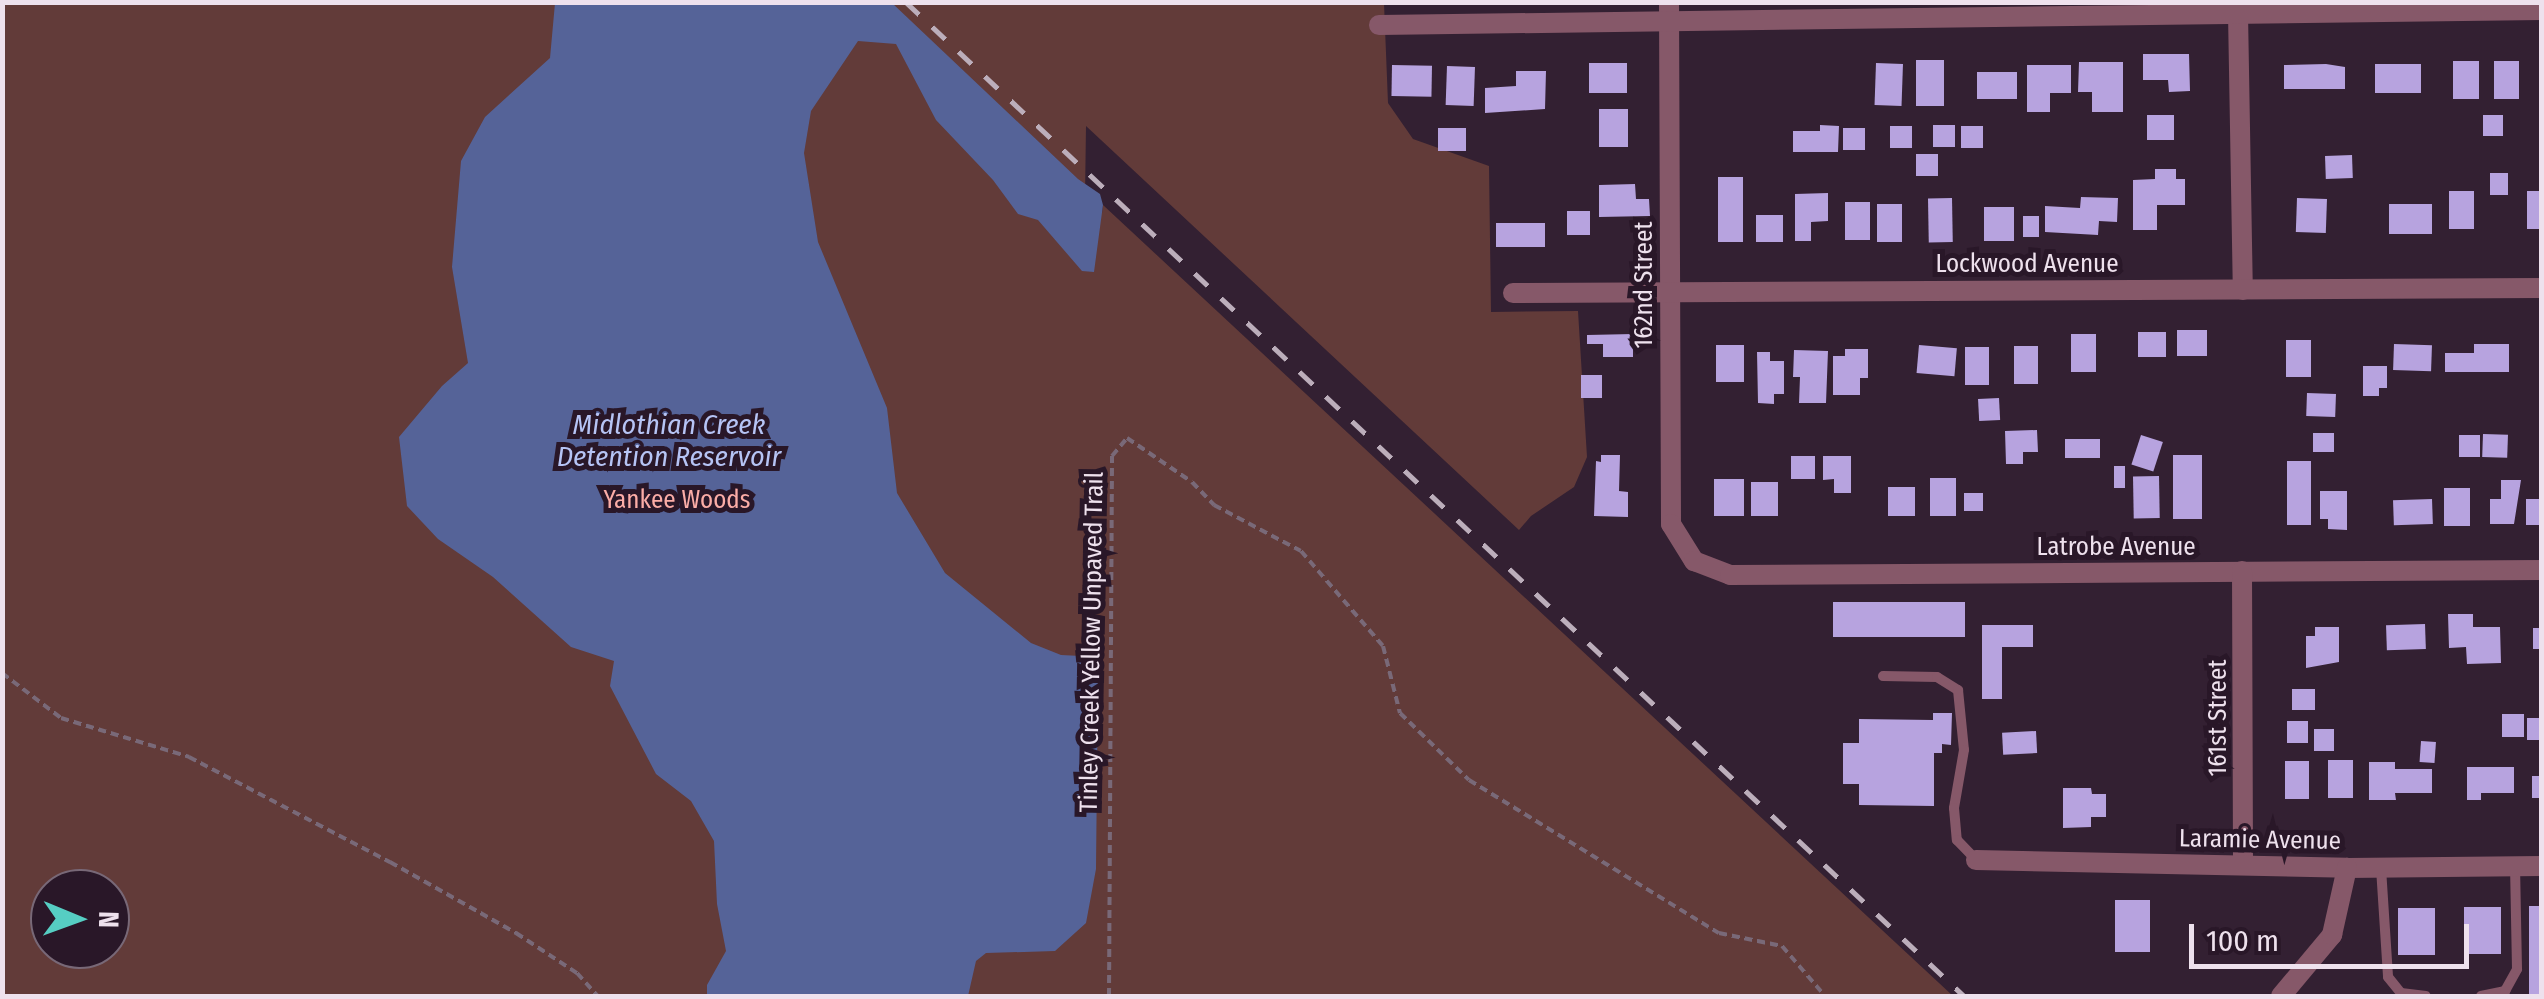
<!DOCTYPE html>
<style>
body{margin:0}
#map{position:relative;width:2544px;height:999px;overflow:hidden;background:#332032;font-family:"Fira Sans Condensed",sans-serif}
div>[style]{position:absolute}
.green>*{inset:0;background:#623b39}
.water>*{inset:0;background:#556398}
.building>*{inset:0;background:#b7a3df;transform-origin:0 0}
.path>*{height:4px;margin-top:-2px;transform-origin:0;background:repeating-linear-gradient(90deg,#796978 0 8px,transparent 0 13px)}
.lane>*{height:10px;margin:-5px;padding:0 5px;transform-origin:5px;border-radius:5px;background:#865869}
.street>*{height:20px;margin:-10px;padding:0 10px;transform-origin:10px;border-radius:10px;background:#865869}
.rail>*{height:5px;margin-top:-2.5px;transform-origin:0;background:repeating-linear-gradient(90deg,#bcaebb 0 18px,transparent 0 36px)}
span{translate:-50% -50%;white-space:nowrap;text-align:center;line-height:1.15;-webkit-text-stroke:10px #291728;paint-order:stroke}
.street-label{font-size:25px;color:#eee1ed}
.park-label{font-size:25px;color:#fcada7}
.water-label{font-size:28px;color:#b6c4f5;font-style:italic}
.frame{position:absolute;inset:0;border:5px solid #eee1ed;pointer-events:none}
.north{position:absolute;left:30px;top:869px;width:100px;height:100px;box-sizing:border-box;background:#291728;border:2px solid #786877;border-radius:50%;rotate:91deg;font-size:28px;font-weight:700;line-height:40px;text-align:center;color:#eee1ed}
.north::after{content:'';display:block;margin:auto;width:35px;height:45px;background:#56cec3;clip-path:polygon(50% 0,100% 100%,50% 72%,0 100%)}
.scale{position:absolute;left:2189px;top:924px;width:280px;height:45px;box-sizing:border-box;border:5px solid #eee1ed;border-top:0;padding-left:12px;font-size:30px;line-height:35px;white-space:nowrap;color:#eee1ed;-webkit-text-stroke:8px #291728;paint-order:stroke}
</style>
<div id="map">
<div class="green">
<i style="clip-path:polygon(evenodd,2px 3px,1384px 3px,1388px 103px,1413px 139px,1489px 166px,1491px 312px,1578px 311px,1587px 457px,1574px 487px,1531px 516px,1519px 530px,1086px 126px,1085px 198px,1102px 213px,1103px 205px,1953px 996px,3px 996px,2px 3px,50px 889px,110px 889px,110px 949px,50px 949px,50px 889px)"></i>
</div>
<div class="water">
<i style="clip-path:polygon(555px 3px,892px 3px,1078px 179px,1100px 194px,1103px 205px,1094px 272px,1082px 271px,1038px 220px,1018px 214px,993px 180px,936px 120px,896px 44px,858px 41px,811px 111px,804px 153px,818px 242px,887px 408px,897px 493px,945px 573px,1031px 643px,1061px 655px,1081px 656px,1098px 677px,1096px 869px,1086px 923px,1055px 951px,986px 953px,976px 961px,968px 996px,707px 996px,707px 985px,726px 951px,717px 904px,714px 841px,691px 801px,656px 774px,610px 686px,614px 661px,571px 647px,493px 577px,438px 539px,407px 506px,399px 437px,442px 386px,468px 363px,452px 267px,461px 161px,485px 117px,550px 58px)"></i>
</div>
<div class="building">
<i style="clip-path:polygon(2143px 54px,2189px 54px,2190px 91px,2169px 92px,2168px 80px,2143px 80px)"></i>
<i style="left:1944px;top:60px;width:46px;height:28px;rotate:90deg"></i>
<i style="left:2453px;top:61px;width:26px;height:38px"></i>
<i style="left:2494px;top:61px;width:25px;height:38px"></i>
<i style="clip-path:polygon(2079px 62px,2123px 62px,2123px 112px,2092px 112px,2092px 92px,2078px 92px)"></i>
<i style="left:1589px;top:63px;width:38px;height:30px"></i>
<i style="left:1876px;top:63px;width:27px;height:42px;rotate:2deg"></i>
<i style="clip-path:polygon(2326px 64px,2345px 67px,2345px 89px,2284px 89px,2284px 65px)"></i>
<i style="left:2421px;top:64px;width:29px;height:46px;rotate:90deg"></i>
<i style="left:1392px;top:65px;width:40px;height:31px;rotate:1deg"></i>
<i style="clip-path:polygon(2027px 65px,2071px 65px,2071px 93px,2050px 93px,2050px 112px,2027px 112px)"></i>
<i style="left:1447px;top:66px;width:28px;height:39px;rotate:2deg"></i>
<i style="clip-path:polygon(1516px 71px,1546px 71px,1545px 109px,1485px 113px,1485px 88px,1516px 86px)"></i>
<i style="left:1977px;top:72px;width:40px;height:27px"></i>
<i style="left:1599px;top:109px;width:29px;height:38px"></i>
<i style="left:2147px;top:115px;width:27px;height:25px"></i>
<i style="left:2483px;top:115px;width:20px;height:21px"></i>
<i style="clip-path:polygon(1820px 125px,1839px 126px,1838px 152px,1793px 152px,1793px 131px,1820px 131px)"></i>
<i style="left:1933px;top:125px;width:22px;height:22px"></i>
<i style="left:1890px;top:126px;width:22px;height:22px"></i>
<i style="left:1961px;top:126px;width:22px;height:22px"></i>
<i style="left:1438px;top:128px;width:28px;height:23px"></i>
<i style="left:1843px;top:128px;width:22px;height:22px"></i>
<i style="left:1916px;top:154px;width:22px;height:22px"></i>
<i style="left:2352px;top:155px;width:23px;height:27px;rotate:88deg"></i>
<i style="clip-path:polygon(2155px 169px,2176px 169px,2176px 179px,2185px 179px,2185px 205px,2157px 205px,2157px 230px,2133px 230px,2133px 180px,2155px 179px)"></i>
<i style="left:2490px;top:173px;width:18px;height:22px"></i>
<i style="left:1718px;top:177px;width:25px;height:65px"></i>
<i style="clip-path:polygon(1635px 184px,1636px 199px,1649px 199px,1650px 216px,1599px 217px,1599px 185px)"></i>
<i style="left:2449px;top:191px;width:25px;height:38px"></i>
<i style="left:2527px;top:191px;width:15px;height:38px"></i>
<i style="clip-path:polygon(1828px 193px,1828px 221px,1811px 222px,1811px 241px,1795px 241px,1795px 194px)"></i>
<i style="clip-path:polygon(2081px 197px,2118px 198px,2117px 222px,2099px 221px,2098px 235px,2045px 232px,2045px 206px,2080px 208px)"></i>
<i style="left:1952px;top:198px;width:44px;height:24px;rotate:89deg"></i>
<i style="left:2297px;top:198px;width:30px;height:34px;rotate:2deg"></i>
<i style="left:1870px;top:202px;width:38px;height:25px;rotate:90deg"></i>
<i style="left:1877px;top:204px;width:25px;height:38px"></i>
<i style="left:2389px;top:204px;width:43px;height:30px"></i>
<i style="left:1984px;top:207px;width:30px;height:34px"></i>
<i style="left:1567px;top:211px;width:23px;height:24px"></i>
<i style="left:1756px;top:215px;width:27px;height:27px"></i>
<i style="left:2023px;top:216px;width:16px;height:21px"></i>
<i style="left:1496px;top:223px;width:49px;height:24px"></i>
<i style="left:2177px;top:330px;width:30px;height:26px"></i>
<i style="left:2166px;top:332px;width:25px;height:28px;rotate:90deg"></i>
<i style="clip-path:polygon(1633px 334px,1633px 357px,1603px 357px,1603px 344px,1587px 344px,1587px 335px)"></i>
<i style="left:2096px;top:334px;width:38px;height:25px;rotate:90deg"></i>
<i style="left:2286px;top:340px;width:25px;height:37px"></i>
<i style="left:2394px;top:344px;width:38px;height:26px;rotate:2deg"></i>
<i style="clip-path:polygon(2474px 344px,2509px 344px,2509px 372px,2445px 372px,2445px 353px,2474px 353px)"></i>
<i style="left:1716px;top:345px;width:28px;height:37px"></i>
<i style="left:1919px;top:345px;width:38px;height:28px;rotate:5deg"></i>
<i style="left:2014px;top:346px;width:24px;height:38px"></i>
<i style="left:1965px;top:347px;width:24px;height:38px"></i>
<i style="clip-path:polygon(1845px 349px,1868px 349px,1868px 378px,1860px 378px,1860px 395px,1833px 395px,1833px 356px,1845px 356px)"></i>
<i style="clip-path:polygon(1794px 350px,1828px 351px,1826px 403px,1799px 403px,1800px 377px,1793px 377px)"></i>
<i style="clip-path:polygon(1757px 352px,1770px 352px,1770px 361px,1784px 361px,1784px 394px,1774px 394px,1774px 404px,1758px 403px)"></i>
<i style="clip-path:polygon(2363px 366px,2387px 366px,2387px 388px,2379px 388px,2379px 396px,2363px 396px)"></i>
<i style="left:1602px;top:375px;width:23px;height:21px;rotate:90deg"></i>
<i style="left:2307px;top:393px;width:29px;height:23px;rotate:2deg"></i>
<i style="left:1999px;top:398px;width:22px;height:21px;rotate:87deg"></i>
<i style="clip-path:polygon(2037px 430px,2038px 452px,2023px 452px,2023px 464px,2006px 464px,2005px 431px)"></i>
<i style="left:2313px;top:433px;width:21px;height:19px"></i>
<i style="left:2483px;top:434px;width:25px;height:23px;rotate:2deg"></i>
<i style="left:2141px;top:435px;width:23px;height:31px;rotate:18deg"></i>
<i style="left:2459px;top:435px;width:21px;height:22px"></i>
<i style="left:2065px;top:439px;width:35px;height:19px"></i>
<i style="clip-path:polygon(1601px 455px,1620px 455px,1619px 491px,1628px 492px,1628px 517px,1594px 516px,1596px 461px,1601px 462px)"></i>
<i style="left:2173px;top:455px;width:29px;height:64px"></i>
<i style="left:1791px;top:456px;width:24px;height:23px"></i>
<i style="clip-path:polygon(1823px 456px,1851px 456px,1851px 493px,1834px 493px,1834px 479px,1823px 480px)"></i>
<i style="left:2287px;top:461px;width:24px;height:64px"></i>
<i style="left:2114px;top:466px;width:11px;height:22px"></i>
<i style="left:2159px;top:476px;width:42px;height:26px;rotate:89deg"></i>
<i style="left:1930px;top:478px;width:26px;height:38px"></i>
<i style="left:1714px;top:479px;width:30px;height:37px"></i>
<i style="clip-path:polygon(2501px 480px,2521px 480px,2514px 524px,2490px 524px,2490px 499px,2501px 499px)"></i>
<i style="left:1751px;top:482px;width:27px;height:34px"></i>
<i style="left:1888px;top:487px;width:27px;height:29px"></i>
<i style="left:2444px;top:488px;width:26px;height:38px"></i>
<i style="clip-path:polygon(2320px 491px,2347px 491px,2347px 530px,2328px 529px,2328px 519px,2320px 519px)"></i>
<i style="left:1964px;top:493px;width:19px;height:18px"></i>
<i style="left:2432px;top:499px;width:25px;height:39px;rotate:88deg"></i>
<i style="left:2526px;top:499px;width:16px;height:26px"></i>
<i style="left:1833px;top:602px;width:132px;height:35px"></i>
<i style="clip-path:polygon(2448px 614px,2473px 614px,2473px 627px,2500px 627px,2501px 663px,2467px 664px,2466px 647px,2449px 648px)"></i>
<i style="left:2425px;top:624px;width:25px;height:39px;rotate:88deg"></i>
<i style="clip-path:polygon(1982px 625px,2033px 625px,2033px 647px,2002px 647px,2002px 699px,1982px 699px)"></i>
<i style="clip-path:polygon(2315px 627px,2339px 627px,2339px 662px,2306px 668px,2306px 636px,2315px 636px)"></i>
<i style="left:2533px;top:628px;width:9px;height:21px"></i>
<i style="left:2292px;top:689px;width:23px;height:21px"></i>
<i style="clip-path:polygon(1933px 713px,1952px 713px,1951px 745px,1942px 744px,1942px 753px,1934px 753px,1934px 806px,1859px 805px,1859px 784px,1843px 784px,1843px 743px,1859px 743px,1859px 719px,1933px 720px)"></i>
<i style="left:2524px;top:714px;width:23px;height:22px;rotate:90deg"></i>
<i style="left:2527px;top:718px;width:15px;height:22px"></i>
<i style="left:2287px;top:721px;width:21px;height:22px"></i>
<i style="left:2314px;top:729px;width:20px;height:22px"></i>
<i style="left:2036px;top:731px;width:22px;height:34px;rotate:87deg"></i>
<i style="left:2421px;top:741px;width:15px;height:21px;rotate:4deg"></i>
<i style="left:2328px;top:760px;width:25px;height:38px"></i>
<i style="left:2285px;top:761px;width:24px;height:38px"></i>
<i style="clip-path:polygon(2369px 762px,2395px 762px,2395px 769px,2432px 769px,2432px 793px,2395px 793px,2396px 800px,2369px 800px)"></i>
<i style="clip-path:polygon(2467px 767px,2514px 767px,2514px 793px,2481px 793px,2481px 800px,2467px 800px)"></i>
<i style="left:2542px;top:776px;width:22px;height:10px;rotate:90deg"></i>
<i style="clip-path:polygon(2063px 788px,2091px 788px,2092px 794px,2106px 794px,2106px 817px,2091px 817px,2091px 827px,2063px 828px)"></i>
<i style="left:2115px;top:900px;width:35px;height:52px"></i>
<i style="left:2529px;top:906px;width:13px;height:90px"></i>
<i style="left:2501px;top:907px;width:47px;height:37px;rotate:90deg"></i>
<i style="left:2435px;top:908px;width:47px;height:37px;rotate:90deg"></i>
</div>
<div class="path">
<i style="left:2px;top:673px;width:74px;rotate:37.3deg"></i>
<i style="left:61px;top:718px;width:134px;rotate:16.9deg"></i>
<i style="left:189px;top:757px;width:227px;rotate:27.6deg"></i>
<i style="left:390px;top:862px;width:145px;rotate:29.4deg"></i>
<i style="left:516px;top:933px;width:73px;rotate:33.3deg"></i>
<i style="left:577px;top:973px;width:31px;rotate:48deg"></i>
<i style="left:1109px;top:996px;width:540px;rotate:-89.68deg"></i>
<i style="left:1112px;top:456px;width:23px;rotate:-50deg"></i>
<i style="left:1127px;top:438px;width:78px;rotate:34.1deg"></i>
<i style="left:1192px;top:482px;width:32px;rotate:46deg"></i>
<i style="left:1214px;top:505px;width:98px;rotate:27.9deg"></i>
<i style="left:1301px;top:551px;width:125px;rotate:49.2deg"></i>
<i style="left:1383px;top:646px;width:69px;rotate:75.8deg"></i>
<i style="left:1400px;top:713px;width:96px;rotate:44.2deg"></i>
<i style="left:1469px;top:780px;width:293px;rotate:31.5deg"></i>
<i style="left:1719px;top:933px;width:64px;rotate:11.7deg"></i>
<i style="left:1782px;top:946px;width:66px;rotate:49.3deg"></i>
</div>
<div class="lane">
<i style="left:1883px;top:676px;width:54px;rotate:1.1deg"></i>
<i style="left:1937px;top:677px;width:25px;rotate:32deg"></i>
<i style="left:1958px;top:690px;width:60px;rotate:84.3deg"></i>
<i style="left:1964px;top:750px;width:59px;rotate:99.8deg"></i>
<i style="left:1954px;top:808px;width:32px;rotate:85deg"></i>
<i style="left:1957px;top:840px;width:28px;rotate:46deg"></i>
<i style="left:2381px;top:868px;width:109px;rotate:86.3deg"></i>
<i style="left:2388px;top:977px;width:21px;rotate:51deg"></i>
<i style="left:2401px;top:993px;width:25px;rotate:7deg"></i>
<i style="left:2481px;top:996px;width:25px;rotate:-12deg"></i>
<i style="left:2505px;top:991px;width:25px;rotate:-61deg"></i>
<i style="left:2517px;top:969px;width:103px;rotate:-91.1deg"></i>
</div>
<div class="street">
<i style="left:1669px;top:2px;width:522px;rotate:89.78deg"></i>
<i style="left:1671px;top:524px;width:44px;rotate:58.1deg"></i>
<i style="left:1694px;top:561px;width:39px;rotate:21deg"></i>
<i style="left:1730px;top:575px;width:812px;rotate:-0.35deg"></i>
<i style="left:2238px;top:13px;width:277px;rotate:89deg"></i>
<i style="left:1379px;top:25px;width:1163px;rotate:-0.74deg"></i>
<i style="left:1513px;top:293px;width:1029px;rotate:-0.28deg"></i>
<i style="left:2242px;top:571px;width:293px;rotate:89.8deg"></i>
<i style="left:1976px;top:860px;width:371px;rotate:1.2deg"></i>
<i style="left:2347px;top:868px;width:195px;rotate:-0.6deg"></i>
<i style="left:2281px;top:996px;width:80px;rotate:-50.1deg"></i>
<i style="left:2332px;top:935px;width:69px;rotate:-77.4deg"></i>
</div>
<div class="rail">
<i style="left:906px;top:2px;width:1452px;rotate:43.21deg"></i>
</div>
<div class="street-label">
<span style="left:2027px;top:264px">Lockwood Avenue</span>
<span style="left:1644px;top:285px;rotate:-90deg">162nd Street</span>
<span style="left:2116px;top:547px">Latrobe Avenue</span>
<span style="left:1092px;top:642px;rotate:-89deg">Tinley Creek Yellow Unpaved Trail</span>
<span style="left:2218px;top:718px;rotate:-90deg">161st Street</span>
<span style="left:2260px;top:840px;rotate:1deg">Laramie Avenue</span>
</div>
<div class="park-label">
<span style="left:677px;top:500px">Yankee Woods</span>
</div>
<div class="water-label">
<span style="left:669px;top:441px">Midlothian Creek<br>Detention Reservoir</span>
</div>
<div class="frame"></div>
<div class="north">N</div>
<div class="scale">100 m</div>
</div>
